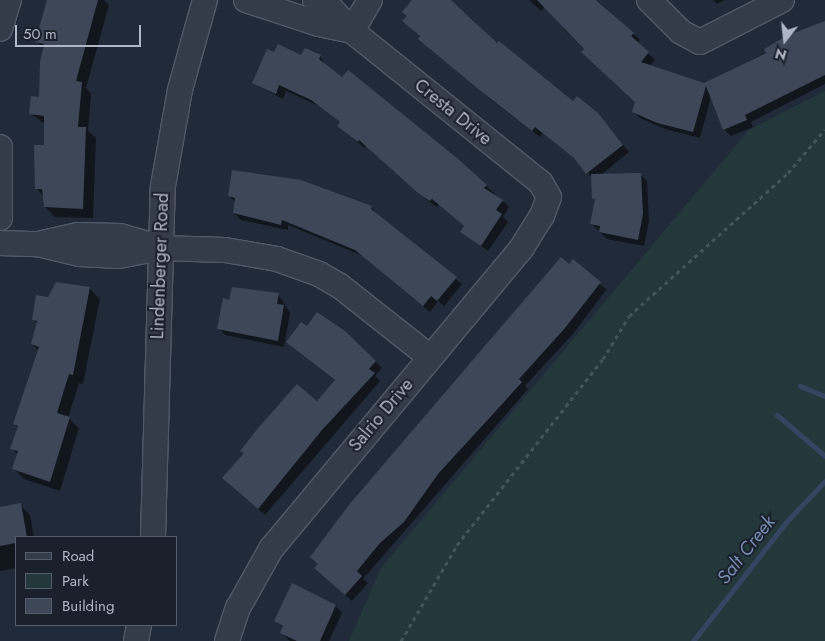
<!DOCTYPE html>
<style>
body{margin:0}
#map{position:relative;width:825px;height:641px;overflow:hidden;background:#212a38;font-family:Jost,sans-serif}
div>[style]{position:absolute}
.green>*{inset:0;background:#24383b}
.shadow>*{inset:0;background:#0007}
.stream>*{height:5px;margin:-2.5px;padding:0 2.5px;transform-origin:2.5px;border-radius:2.5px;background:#354460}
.building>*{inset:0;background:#3d4758}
.path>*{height:3px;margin-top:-1.5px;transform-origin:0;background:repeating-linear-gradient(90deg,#425559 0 4px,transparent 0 8px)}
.roads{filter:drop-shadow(1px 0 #525967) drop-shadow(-1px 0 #525967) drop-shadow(0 1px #525967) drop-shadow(0 -1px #525967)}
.minor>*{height:24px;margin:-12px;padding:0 12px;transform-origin:12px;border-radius:12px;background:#343c49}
span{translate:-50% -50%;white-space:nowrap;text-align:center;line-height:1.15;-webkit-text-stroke:4px #1a212d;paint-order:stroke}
.street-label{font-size:18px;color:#afb6c5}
.water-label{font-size:19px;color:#778bae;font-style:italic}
.legend{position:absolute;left:15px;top:536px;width:162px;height:90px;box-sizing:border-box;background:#1a212d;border:1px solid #565d6a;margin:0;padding:6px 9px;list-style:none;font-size:15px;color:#afb6c5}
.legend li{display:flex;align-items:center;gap:10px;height:25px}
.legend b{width:25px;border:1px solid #565d6a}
.north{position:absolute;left:760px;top:15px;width:50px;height:50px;-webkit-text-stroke:4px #1a212d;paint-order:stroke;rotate:196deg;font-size:14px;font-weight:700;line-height:20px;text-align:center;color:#afb6c5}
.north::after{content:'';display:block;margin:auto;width:18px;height:22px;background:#afb6c5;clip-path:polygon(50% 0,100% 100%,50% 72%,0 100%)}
.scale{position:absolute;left:15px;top:25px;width:126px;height:22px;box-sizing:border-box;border:2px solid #afb6c5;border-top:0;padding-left:6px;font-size:15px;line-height:18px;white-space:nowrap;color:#afb6c5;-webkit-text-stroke:4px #1a212d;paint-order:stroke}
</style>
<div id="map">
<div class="green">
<i style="clip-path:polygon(825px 91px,825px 641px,349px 641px,381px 568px,749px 130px)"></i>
</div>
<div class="shadow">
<i style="clip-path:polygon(57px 0,104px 0,109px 5px,86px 88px,91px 93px,88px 131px,96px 138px,93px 218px,55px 217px,45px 207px,44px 197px,36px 188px,45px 146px,45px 124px,31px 114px,40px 98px,44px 49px,37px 41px)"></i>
<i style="clip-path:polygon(414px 0,449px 0,471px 18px,478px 25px,476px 27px,573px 103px,604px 122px,629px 152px,601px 175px,640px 174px,647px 181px,649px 221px,644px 246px,607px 239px,592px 224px,596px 201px,593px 179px,578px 161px,543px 133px,540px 137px,490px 99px,411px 28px,408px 16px)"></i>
<i style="clip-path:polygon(529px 0,597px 0,640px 40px,637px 43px,655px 60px,649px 66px,704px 84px,825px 22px,825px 84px,751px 122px,753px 127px,731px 136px,724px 129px,711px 97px,700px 138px,665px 129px,640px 118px,633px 111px,636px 102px,563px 28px,565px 25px,545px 7px,541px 11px)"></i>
<i style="clip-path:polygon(713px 0,725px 0,717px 4px)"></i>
<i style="clip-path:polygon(302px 56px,320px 56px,325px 65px,486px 186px,509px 207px,503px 217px,508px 222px,488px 251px,462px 232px,465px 227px,439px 204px,437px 207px,426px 199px,366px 145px,365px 148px,345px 132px,338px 126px,341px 123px,319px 106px,286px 91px,283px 99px,253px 83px)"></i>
<i style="clip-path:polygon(229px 196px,371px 207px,377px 215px,462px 284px,444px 306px,438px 301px,430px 312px,363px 256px,288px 225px,288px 230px,241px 220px,234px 213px,236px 203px)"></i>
<i style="clip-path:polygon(570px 266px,607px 289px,572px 335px,525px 386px,528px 389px,363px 579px,368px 583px,352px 601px,323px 575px)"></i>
<i style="clip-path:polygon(57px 283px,90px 289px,100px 299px,83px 384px,79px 383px,68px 418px,79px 428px,60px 491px,24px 479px,14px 469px,18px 455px,12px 448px,18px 428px,14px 424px,39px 351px,32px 344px,37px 324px,34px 320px)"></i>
<i style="clip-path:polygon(278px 294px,290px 313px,284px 347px,225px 335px,219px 328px)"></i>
<i style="clip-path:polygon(307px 328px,344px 332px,382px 368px,375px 376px,380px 381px,265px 515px,230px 485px,317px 403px,336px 381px,287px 342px)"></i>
<i style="clip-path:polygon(20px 505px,30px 515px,34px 537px,16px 537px,16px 568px,0 571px,0 508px)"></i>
<i style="clip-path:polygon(293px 585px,336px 606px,342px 613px,329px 641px,290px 641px,281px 632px,284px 628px,275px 621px)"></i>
</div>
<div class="stream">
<i style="left:800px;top:386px;width:27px;rotate:22deg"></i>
<i style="left:777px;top:415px;width:63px;rotate:40.5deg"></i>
<i style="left:693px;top:641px;width:152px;rotate:-51.9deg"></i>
<i style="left:787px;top:521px;width:55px;rotate:-46.5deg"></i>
</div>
<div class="building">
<i style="clip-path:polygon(47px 0,98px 0,76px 81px,82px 82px,78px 127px,86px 127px,83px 209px,44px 207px,42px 189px,35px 189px,34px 145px,44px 145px,44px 116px,29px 114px,31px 96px,39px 97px,40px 62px,44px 44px,35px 42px)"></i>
<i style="clip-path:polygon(412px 0,451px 0,497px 43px,499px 41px,573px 101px,577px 96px,598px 113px,623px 145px,586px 174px,574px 158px,535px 127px,532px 131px,482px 92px,418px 39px,420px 36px,402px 21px,407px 16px,402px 12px)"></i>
<i style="clip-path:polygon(537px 0,596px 0,634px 33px,631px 36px,649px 52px,641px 62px,704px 83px,766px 53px,764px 49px,786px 36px,825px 21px,825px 75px,745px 115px,747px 120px,723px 130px,706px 86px,693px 132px,657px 123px,632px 112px,635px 102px,581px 52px,584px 49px)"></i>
<i style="clip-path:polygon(278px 44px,301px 55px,305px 48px,321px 55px,319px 59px,342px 77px,348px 70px,457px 158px,487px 185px,484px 188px,503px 200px,496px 210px,502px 214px,481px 246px,460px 232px,464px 226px,432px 199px,430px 201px,418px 193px,359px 140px,358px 142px,337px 126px,340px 122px,311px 100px,279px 85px,276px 94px,252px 83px,267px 49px,274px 52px)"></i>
<i style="clip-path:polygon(232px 170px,301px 180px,372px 206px,371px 209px,457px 277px,437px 301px,431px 296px,423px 306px,355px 250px,282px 220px,281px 225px,233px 213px,235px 198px,228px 196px)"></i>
<i style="clip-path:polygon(641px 173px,643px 214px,638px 240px,599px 232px,600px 226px,590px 224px,595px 199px,592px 199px,591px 174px)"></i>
<i style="clip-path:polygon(561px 257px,569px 264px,573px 259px,601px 282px,565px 328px,519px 379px,522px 382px,504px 402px,438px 474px,404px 522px,380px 543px,357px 571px,362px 576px,345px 595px,314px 568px,318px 564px,310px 557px,348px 506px)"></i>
<i style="clip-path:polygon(56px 282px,90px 287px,73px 375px,69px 374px,57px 413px,70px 417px,50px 482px,12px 469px,18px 451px,10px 449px,18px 426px,13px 424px,39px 347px,31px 344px,37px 321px,32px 320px,36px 295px,48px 297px)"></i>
<i style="clip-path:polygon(232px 287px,279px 293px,277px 304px,284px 305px,278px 341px,217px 329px,223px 298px,229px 300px)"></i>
<i style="clip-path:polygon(317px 312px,345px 331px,376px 361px,369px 369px,375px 373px,322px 430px,258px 509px,222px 478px,244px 453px,240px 451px,259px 427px,297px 384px,317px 401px,335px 380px,286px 342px,301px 322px,307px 326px)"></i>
<i style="clip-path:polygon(21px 503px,27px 537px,16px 537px,16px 543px,0 546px,0 507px)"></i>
<i style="clip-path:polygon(292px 583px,336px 605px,320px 641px,297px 641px,280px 633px,283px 626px,274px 621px)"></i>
</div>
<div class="path">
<i style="left:401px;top:641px;width:111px;rotate:-59.7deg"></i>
<i style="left:457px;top:545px;width:236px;rotate:-51.9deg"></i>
<i style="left:603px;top:359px;width:50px;rotate:-58.8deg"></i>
<i style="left:629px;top:316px;width:214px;rotate:-42deg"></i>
<i style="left:788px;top:173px;width:57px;rotate:-49.9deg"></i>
</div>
<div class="roads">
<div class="minor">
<i style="left:246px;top:0;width:77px;rotate:18.2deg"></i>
<i style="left:319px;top:24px;width:34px;rotate:12deg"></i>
<i style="left:649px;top:0;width:45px;rotate:45deg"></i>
<i style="left:681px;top:32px;width:21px;rotate:28deg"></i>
<i style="left:700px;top:42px;width:92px;rotate:-27.1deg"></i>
<i style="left:0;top:29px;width:30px;rotate:-73deg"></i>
<i style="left:352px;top:31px;width:36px;rotate:-60deg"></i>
<i style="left:0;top:147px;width:71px;rotate:90deg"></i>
<i style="left:0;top:243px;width:38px;rotate:2deg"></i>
<i style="left:38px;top:244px;width:41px;rotate:-12.7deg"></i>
<i style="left:78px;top:235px;width:42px;rotate:1.4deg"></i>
<i style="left:120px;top:236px;width:40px;rotate:16deg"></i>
<i style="left:38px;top:244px;width:42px;rotate:13.7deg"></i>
<i style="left:79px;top:254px;width:40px;rotate:2.9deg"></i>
<i style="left:119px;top:256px;width:42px;rotate:-11deg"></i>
<i style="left:160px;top:248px;width:65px;rotate:1.8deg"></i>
<i style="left:225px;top:250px;width:53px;rotate:9.8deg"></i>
<i style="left:277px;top:259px;width:45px;rotate:19.7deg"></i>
<i style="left:319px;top:274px;width:24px;rotate:30deg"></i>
<i style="left:340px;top:286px;width:115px;rotate:38.3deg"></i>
<i style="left:153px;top:537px;width:351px;rotate:-88.4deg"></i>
<i style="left:163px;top:186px;width:97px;rotate:-80deg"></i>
<i style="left:180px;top:90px;width:93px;rotate:-74.5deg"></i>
<i style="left:136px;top:641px;width:16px;rotate:-79deg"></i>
<i style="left:227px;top:641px;width:35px;rotate:-72deg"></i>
<i style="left:238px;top:608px;width:68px;rotate:-60.8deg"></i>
<i style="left:271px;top:549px;width:391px;rotate:-50.2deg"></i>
<i style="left:521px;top:249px;width:39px;rotate:-58deg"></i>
<i style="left:542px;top:216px;width:20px;rotate:-70deg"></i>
<i style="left:549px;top:197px;width:16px;rotate:-120deg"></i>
<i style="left:541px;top:183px;width:243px;rotate:-141.2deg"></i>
<i style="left:352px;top:31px;width:35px;rotate:-133deg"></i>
<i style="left:328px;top:5px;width:14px;rotate:-159deg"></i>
</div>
</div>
<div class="street-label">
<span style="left:453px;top:112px;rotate:39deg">Cresta Drive</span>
<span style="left:160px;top:266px;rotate:-88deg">Lindenberger Road</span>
<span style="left:381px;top:415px;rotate:-50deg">Salrio Drive</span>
</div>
<div class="water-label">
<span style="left:746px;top:550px;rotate:-52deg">Salt Creek</span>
</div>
<ul class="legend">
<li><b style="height:6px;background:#343c49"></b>Road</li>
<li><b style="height:14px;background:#24383b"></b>Park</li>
<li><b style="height:14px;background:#3d4758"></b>Building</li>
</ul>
<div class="north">N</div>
<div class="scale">50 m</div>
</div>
